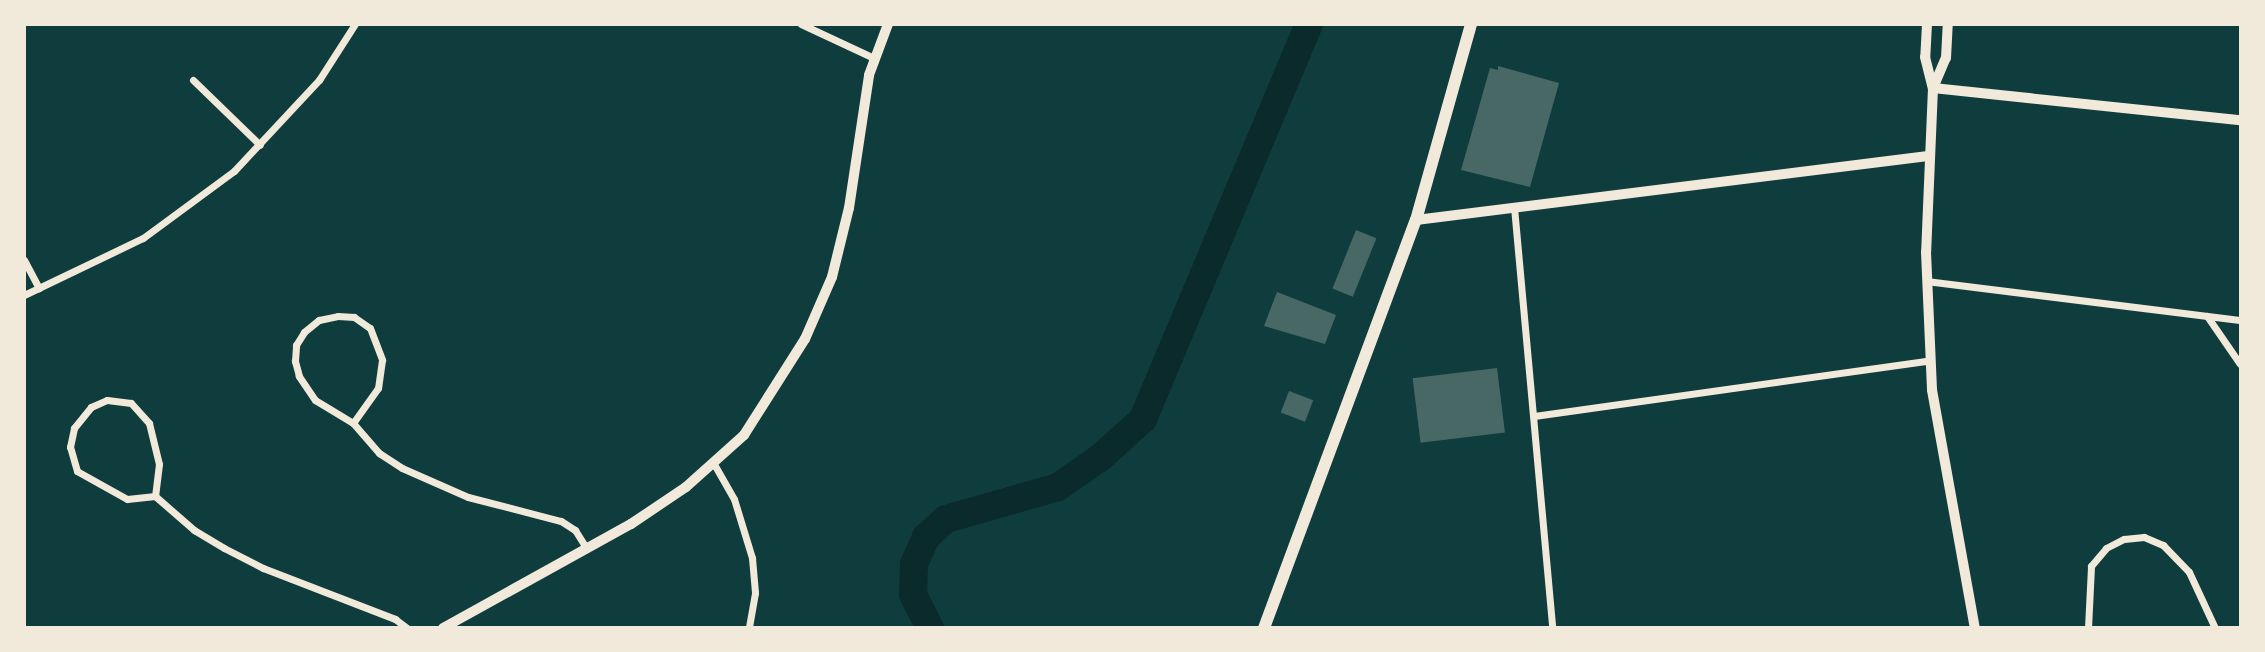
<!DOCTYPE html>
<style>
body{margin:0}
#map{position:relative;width:2265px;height:652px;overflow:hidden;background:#0f3d3e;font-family:Mulish,sans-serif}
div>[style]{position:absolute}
.river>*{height:28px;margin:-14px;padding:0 14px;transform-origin:14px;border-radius:14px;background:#0a2a2b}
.building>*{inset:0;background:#486865;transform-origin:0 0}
.minor>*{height:7px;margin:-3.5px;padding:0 3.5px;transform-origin:3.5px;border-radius:3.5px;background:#f1e9da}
.tertiary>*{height:10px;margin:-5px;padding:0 5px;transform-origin:5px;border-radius:5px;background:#f1e9da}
.secondary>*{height:10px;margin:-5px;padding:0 5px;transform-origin:5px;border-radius:5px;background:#f1e9da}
.primary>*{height:12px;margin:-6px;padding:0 6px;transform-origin:6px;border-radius:6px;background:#f1e9da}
span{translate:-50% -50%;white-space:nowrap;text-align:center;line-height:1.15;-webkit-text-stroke:7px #f1e9da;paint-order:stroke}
.frame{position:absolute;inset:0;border:26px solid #f1e9da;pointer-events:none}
</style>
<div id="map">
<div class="river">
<i style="left:930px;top:628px;width:38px;rotate:-117deg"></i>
<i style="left:913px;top:594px;width:30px;rotate:-88deg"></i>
<i style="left:914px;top:564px;width:30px;rotate:-66deg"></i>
<i style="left:926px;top:537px;width:27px;rotate:-42deg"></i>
<i style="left:946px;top:519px;width:116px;rotate:-15.9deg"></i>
<i style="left:1058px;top:487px;width:52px;rotate:-34.9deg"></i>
<i style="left:1101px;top:457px;width:57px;rotate:-42.1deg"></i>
<i style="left:1143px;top:419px;width:428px;rotate:-67.2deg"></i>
</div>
<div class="building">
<i style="clip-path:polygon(1498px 66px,1559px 83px,1530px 187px,1461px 170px,1490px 68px,1498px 70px)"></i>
<i style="left:1356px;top:230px;width:22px;height:63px;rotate:22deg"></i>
<i style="clip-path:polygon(1277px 292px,1336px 315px,1325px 344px,1264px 326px)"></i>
<i style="left:1497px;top:368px;width:65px;height:85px;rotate:83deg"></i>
<i style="left:1289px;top:391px;width:26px;height:23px;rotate:21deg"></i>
</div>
<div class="minor">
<i style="left:801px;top:24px;width:81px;rotate:25deg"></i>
<i style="left:193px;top:80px;width:93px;rotate:44.1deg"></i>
<i style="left:1514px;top:207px;width:423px;rotate:84.8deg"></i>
<i style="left:24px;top:260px;width:32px;rotate:62deg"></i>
<i style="left:1926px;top:281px;width:316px;rotate:7.1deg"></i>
<i style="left:24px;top:295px;width:132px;rotate:-25.6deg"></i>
<i style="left:143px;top:238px;width:113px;rotate:-36.4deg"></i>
<i style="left:234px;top:171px;width:125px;rotate:-47deg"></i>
<i style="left:319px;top:80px;width:67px;rotate:-57.3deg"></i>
<i style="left:338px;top:316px;width:16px;rotate:4deg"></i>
<i style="left:354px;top:317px;width:19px;rotate:35deg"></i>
<i style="left:370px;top:328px;width:34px;rotate:69deg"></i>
<i style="left:382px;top:360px;width:28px;rotate:98deg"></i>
<i style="left:378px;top:388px;width:43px;rotate:125.5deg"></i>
<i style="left:353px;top:423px;width:44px;rotate:-148.8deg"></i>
<i style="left:315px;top:400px;width:29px;rotate:-124deg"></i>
<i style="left:299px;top:376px;width:16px;rotate:-105deg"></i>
<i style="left:295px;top:361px;width:16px;rotate:-86deg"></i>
<i style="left:296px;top:345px;width:15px;rotate:-58deg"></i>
<i style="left:304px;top:332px;width:19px;rotate:-39deg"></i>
<i style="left:319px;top:320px;width:19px;rotate:-12deg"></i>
<i style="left:2207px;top:316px;width:58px;rotate:55.5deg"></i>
<i style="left:107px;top:400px;width:24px;rotate:7deg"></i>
<i style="left:131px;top:403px;width:27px;rotate:48deg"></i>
<i style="left:149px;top:423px;width:42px;rotate:76.3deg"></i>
<i style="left:159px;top:464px;width:32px;rotate:97deg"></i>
<i style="left:155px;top:496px;width:28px;rotate:174deg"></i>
<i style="left:127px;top:499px;width:57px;rotate:-150.8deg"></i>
<i style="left:77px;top:471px;width:25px;rotate:-106deg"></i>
<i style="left:70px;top:447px;width:19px;rotate:-78deg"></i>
<i style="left:74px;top:428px;width:27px;rotate:-51deg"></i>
<i style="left:91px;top:407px;width:17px;rotate:-24deg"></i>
<i style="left:1534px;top:416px;width:401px;rotate:-8deg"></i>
<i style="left:353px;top:423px;width:40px;rotate:49deg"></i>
<i style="left:379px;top:453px;width:27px;rotate:33deg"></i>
<i style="left:402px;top:468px;width:72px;rotate:23.7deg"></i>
<i style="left:468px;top:497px;width:96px;rotate:14.5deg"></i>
<i style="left:561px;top:521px;width:17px;rotate:33deg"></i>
<i style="left:575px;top:530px;width:22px;rotate:58deg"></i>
<i style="left:714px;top:464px;width:40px;rotate:60.3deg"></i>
<i style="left:734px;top:499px;width:62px;rotate:73deg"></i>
<i style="left:752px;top:558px;width:35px;rotate:85deg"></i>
<i style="left:755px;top:593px;width:36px;rotate:100deg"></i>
<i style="left:155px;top:496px;width:52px;rotate:41.1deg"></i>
<i style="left:194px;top:530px;width:35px;rotate:31deg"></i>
<i style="left:224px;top:548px;width:44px;rotate:27.1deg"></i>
<i style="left:263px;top:568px;width:142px;rotate:21.1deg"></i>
<i style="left:395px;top:619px;width:15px;rotate:37deg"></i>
<i style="left:2088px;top:628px;width:62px;rotate:-87.2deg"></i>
<i style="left:2091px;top:566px;width:23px;rotate:-50deg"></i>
<i style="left:2106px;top:548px;width:20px;rotate:-27deg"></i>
<i style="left:2124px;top:539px;width:20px;rotate:-6deg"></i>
<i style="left:2144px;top:537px;width:21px;rotate:23deg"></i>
<i style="left:2163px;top:545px;width:37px;rotate:46deg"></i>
<i style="left:2189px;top:572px;width:62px;rotate:65.1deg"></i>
</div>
<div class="tertiary">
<i style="left:443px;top:628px;width:215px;rotate:-29deg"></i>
<i style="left:631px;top:524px;width:66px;rotate:-33.9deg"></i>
<i style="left:686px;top:487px;width:78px;rotate:-41.9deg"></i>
<i style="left:744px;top:435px;width:114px;rotate:-57.6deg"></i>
<i style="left:805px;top:339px;width:68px;rotate:-66.5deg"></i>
<i style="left:832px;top:277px;width:71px;rotate:-76.2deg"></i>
<i style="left:849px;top:208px;width:134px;rotate:-81.4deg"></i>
<i style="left:869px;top:75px;width:54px;rotate:-69.6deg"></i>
</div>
<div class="secondary">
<i style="left:1927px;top:24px;width:33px;rotate:93deg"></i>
<i style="left:1925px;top:57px;width:32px;rotate:76deg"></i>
<i style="left:1933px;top:88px;width:164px;rotate:92.4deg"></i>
<i style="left:1926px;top:252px;width:138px;rotate:87.5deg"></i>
<i style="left:1932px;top:390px;width:242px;rotate:79.8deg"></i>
<i style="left:1933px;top:88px;width:309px;rotate:6deg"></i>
<i style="left:1933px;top:88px;width:33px;rotate:-67deg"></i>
<i style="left:1946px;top:58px;width:34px;rotate:-87deg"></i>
<i style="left:1416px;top:220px;width:516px;rotate:-7.13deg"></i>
</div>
<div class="primary">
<i style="left:1264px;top:628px;width:435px;rotate:-69.6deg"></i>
<i style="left:1416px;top:220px;width:204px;rotate:-74.3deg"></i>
</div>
<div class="frame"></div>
</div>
